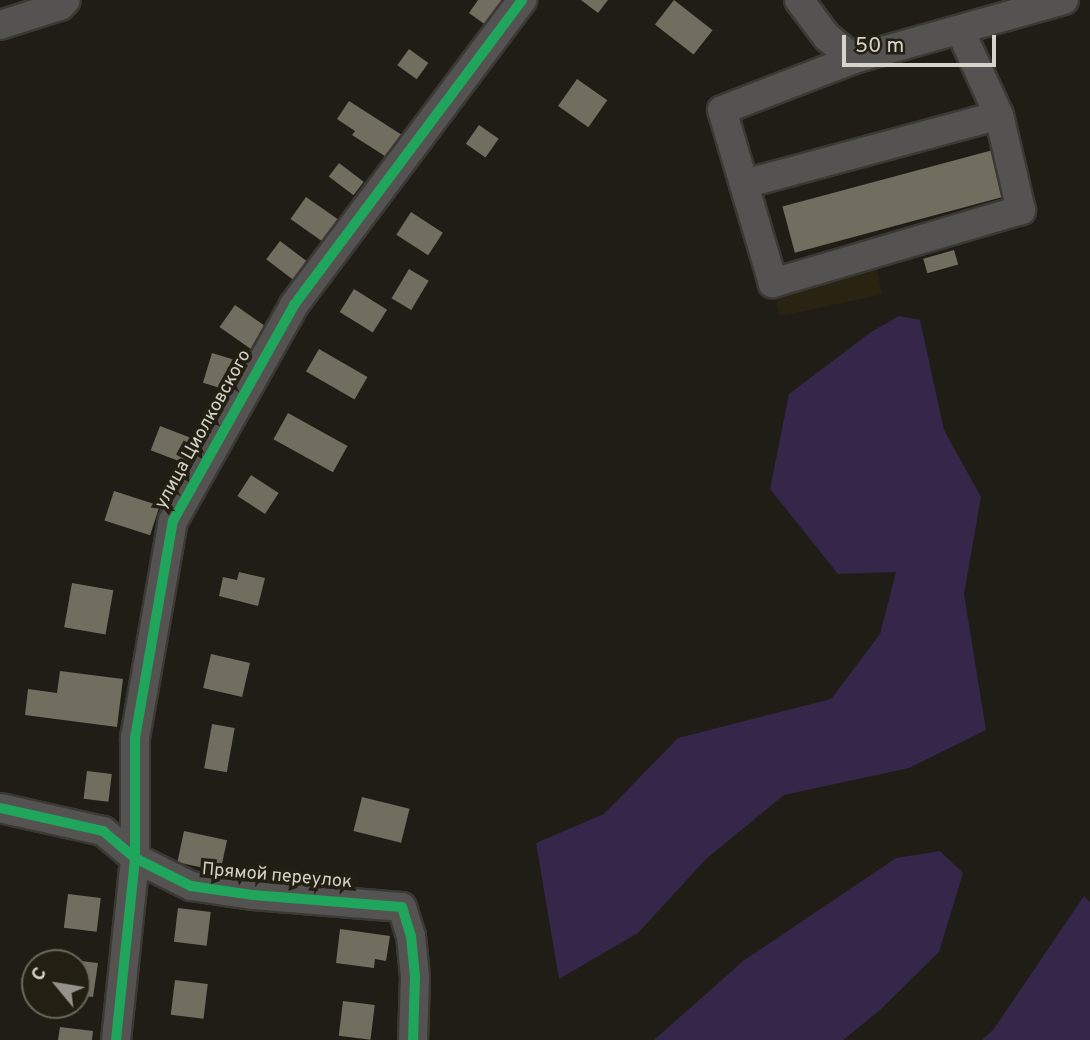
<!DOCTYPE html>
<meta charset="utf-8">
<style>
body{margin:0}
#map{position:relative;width:1090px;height:1040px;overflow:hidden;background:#1f1d16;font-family:Overpass,sans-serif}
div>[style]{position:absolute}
.built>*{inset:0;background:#292412;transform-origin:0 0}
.green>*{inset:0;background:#34274a}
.building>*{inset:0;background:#716d5f;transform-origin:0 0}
.roads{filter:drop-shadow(2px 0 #3b3934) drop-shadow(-2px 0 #3b3934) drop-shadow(0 2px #3b3934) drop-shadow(0 -2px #3b3934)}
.minor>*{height:28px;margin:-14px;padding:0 14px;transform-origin:14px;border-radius:14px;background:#545351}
.cycleway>*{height:10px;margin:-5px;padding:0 5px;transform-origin:5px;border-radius:5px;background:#20a55d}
span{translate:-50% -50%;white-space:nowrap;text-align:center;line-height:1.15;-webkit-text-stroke:7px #231f12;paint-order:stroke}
.street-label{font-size:18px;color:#d5d3ca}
.north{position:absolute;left:21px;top:949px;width:70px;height:70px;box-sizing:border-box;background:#231f12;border:2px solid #6a675c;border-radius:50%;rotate:300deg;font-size:19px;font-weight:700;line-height:28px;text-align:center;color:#d5d3ca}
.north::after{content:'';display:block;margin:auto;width:24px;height:32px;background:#95938b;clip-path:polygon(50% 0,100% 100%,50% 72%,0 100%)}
.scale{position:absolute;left:842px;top:35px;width:154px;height:32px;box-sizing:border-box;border:4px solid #d5d3ca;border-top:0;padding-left:9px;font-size:21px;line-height:24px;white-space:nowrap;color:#d5d3ca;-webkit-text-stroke:5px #231f12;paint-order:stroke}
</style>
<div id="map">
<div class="built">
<i style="left:877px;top:270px;width:25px;height:105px;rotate:78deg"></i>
</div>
<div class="green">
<i style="clip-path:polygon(899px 316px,920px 320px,944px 430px,981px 497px,964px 594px,986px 730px,909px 768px,784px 795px,706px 859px,638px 933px,559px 979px,536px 843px,604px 814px,678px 738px,831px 699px,880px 634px,896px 572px,838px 574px,770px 489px,789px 394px,871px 332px)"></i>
<i style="clip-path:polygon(940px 851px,963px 873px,939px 952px,879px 1011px,843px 1040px,654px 1040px,743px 961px,896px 858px)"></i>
<i style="clip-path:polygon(1084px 896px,1090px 902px,1090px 1040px,982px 1040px,993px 1030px)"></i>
</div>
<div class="building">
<i style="clip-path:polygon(478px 0,505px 0,494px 31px,469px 13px)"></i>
<i style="clip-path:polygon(581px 0,608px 0,598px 13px)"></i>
<i style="left:674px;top:0;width:49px;height:31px;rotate:38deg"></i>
<i style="left:409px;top:49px;width:24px;height:20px;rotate:36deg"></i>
<i style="left:577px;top:79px;width:37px;height:33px;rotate:35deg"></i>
<i style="clip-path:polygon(349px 101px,402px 135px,388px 158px,352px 135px,355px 131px,337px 119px)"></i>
<i style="left:479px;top:125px;width:24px;height:23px;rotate:35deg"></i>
<i style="left:993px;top:150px;width:48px;height:218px;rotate:75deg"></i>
<i style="left:339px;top:163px;width:31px;height:17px;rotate:37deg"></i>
<i style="left:306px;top:197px;width:39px;height:27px;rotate:35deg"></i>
<i style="left:411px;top:212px;width:38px;height:27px;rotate:33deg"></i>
<i style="left:280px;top:241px;width:35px;height:23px;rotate:37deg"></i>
<i style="left:954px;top:250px;width:15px;height:32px;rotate:74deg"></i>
<i style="left:409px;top:269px;width:23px;height:34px;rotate:31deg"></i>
<i style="left:354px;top:289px;width:39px;height:27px;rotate:32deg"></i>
<i style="left:235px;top:305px;width:39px;height:27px;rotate:35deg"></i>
<i style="left:319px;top:349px;width:56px;height:26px;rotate:30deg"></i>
<i style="left:212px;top:353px;width:30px;height:31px;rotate:17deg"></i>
<i style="left:288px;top:413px;width:68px;height:30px;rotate:29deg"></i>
<i style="left:160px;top:426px;width:39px;height:26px;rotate:21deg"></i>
<i style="left:251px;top:475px;width:33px;height:25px;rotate:33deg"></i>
<i style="left:114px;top:491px;width:48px;height:31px;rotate:18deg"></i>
<i style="clip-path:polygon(239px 572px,265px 578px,258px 606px,219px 596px,223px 577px,237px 580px)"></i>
<i style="left:72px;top:583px;width:42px;height:45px;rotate:10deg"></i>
<i style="left:211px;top:654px;width:40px;height:35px;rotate:13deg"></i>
<i style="clip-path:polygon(60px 671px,123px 679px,117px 727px,25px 715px,28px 689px,57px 693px)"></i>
<i style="left:212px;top:724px;width:23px;height:45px;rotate:10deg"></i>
<i style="left:87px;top:771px;width:25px;height:28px;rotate:7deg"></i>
<i style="left:362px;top:797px;width:49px;height:35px;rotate:14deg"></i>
<i style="left:184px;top:831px;width:44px;height:32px;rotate:12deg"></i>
<i style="left:68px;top:894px;width:33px;height:34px;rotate:7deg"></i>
<i style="left:178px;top:908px;width:33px;height:34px;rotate:7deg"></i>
<i style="clip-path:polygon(340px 929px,390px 936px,386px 961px,375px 959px,374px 968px,336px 963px)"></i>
<i style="clip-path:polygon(64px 959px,98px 963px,93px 997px,77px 995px,77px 963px,64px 963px)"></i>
<i style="left:175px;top:980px;width:33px;height:35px;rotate:7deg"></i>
<i style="left:343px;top:1001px;width:32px;height:35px;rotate:7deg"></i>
<i style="clip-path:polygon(60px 1027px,93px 1031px,92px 1040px,58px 1040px)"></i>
</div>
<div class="roads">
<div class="minor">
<i style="left:799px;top:0;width:46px;rotate:52.9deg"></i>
<i style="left:827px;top:37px;width:35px;rotate:39deg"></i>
<i style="left:0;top:25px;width:63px;rotate:-17.6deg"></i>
<i style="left:60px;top:6px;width:8px;rotate:-45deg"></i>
<i style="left:960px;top:30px;width:94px;rotate:65.4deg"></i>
<i style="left:999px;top:115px;width:98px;rotate:77deg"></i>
<i style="left:1021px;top:210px;width:259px;rotate:163.6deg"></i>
<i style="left:773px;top:283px;width:180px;rotate:-106.4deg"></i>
<i style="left:722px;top:110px;width:142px;rotate:-21.1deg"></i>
<i style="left:854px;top:59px;width:218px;rotate:-15.7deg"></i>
<i style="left:744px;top:184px;width:264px;rotate:-15.1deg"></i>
<i style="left:0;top:808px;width:106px;rotate:12.6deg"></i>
<i style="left:103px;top:831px;width:42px;rotate:40.2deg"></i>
<i style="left:135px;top:858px;width:63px;rotate:26.6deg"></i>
<i style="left:191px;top:886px;width:63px;rotate:8.3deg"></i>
<i style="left:253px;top:895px;width:149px;rotate:4.6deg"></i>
<i style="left:402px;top:907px;width:30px;rotate:73deg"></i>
<i style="left:411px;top:936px;width:41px;rotate:84.4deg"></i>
<i style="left:415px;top:977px;width:63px;rotate:91.8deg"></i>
<i style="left:116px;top:1040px;width:183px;rotate:-84deg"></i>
<i style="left:135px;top:858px;width:120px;rotate:-90deg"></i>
<i style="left:135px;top:738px;width:220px;rotate:-80.1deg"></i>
<i style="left:173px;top:521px;width:248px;rotate:-60.7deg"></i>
<i style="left:294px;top:305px;width:381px;rotate:-53.2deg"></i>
</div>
</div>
<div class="cycleway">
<i style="left:0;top:808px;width:106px;rotate:12.6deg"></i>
<i style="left:103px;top:831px;width:42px;rotate:40.2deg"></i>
<i style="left:135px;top:858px;width:63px;rotate:26.6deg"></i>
<i style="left:191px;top:886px;width:63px;rotate:8.3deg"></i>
<i style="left:253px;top:895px;width:149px;rotate:4.6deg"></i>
<i style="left:402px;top:907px;width:30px;rotate:73deg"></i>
<i style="left:411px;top:936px;width:41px;rotate:84.4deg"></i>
<i style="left:415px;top:977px;width:63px;rotate:91.8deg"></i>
<i style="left:116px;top:1040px;width:183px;rotate:-84deg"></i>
<i style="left:135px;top:858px;width:120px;rotate:-90deg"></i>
<i style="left:135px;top:738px;width:220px;rotate:-80.1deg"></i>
<i style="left:173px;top:521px;width:248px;rotate:-60.7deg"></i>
<i style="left:294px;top:305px;width:381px;rotate:-53.2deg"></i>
</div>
<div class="street-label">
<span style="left:204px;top:430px;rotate:-61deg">улица Циолковского</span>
<span style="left:277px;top:877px;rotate:5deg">Прямой переулок</span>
</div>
<div class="north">С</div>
<div class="scale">50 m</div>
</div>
